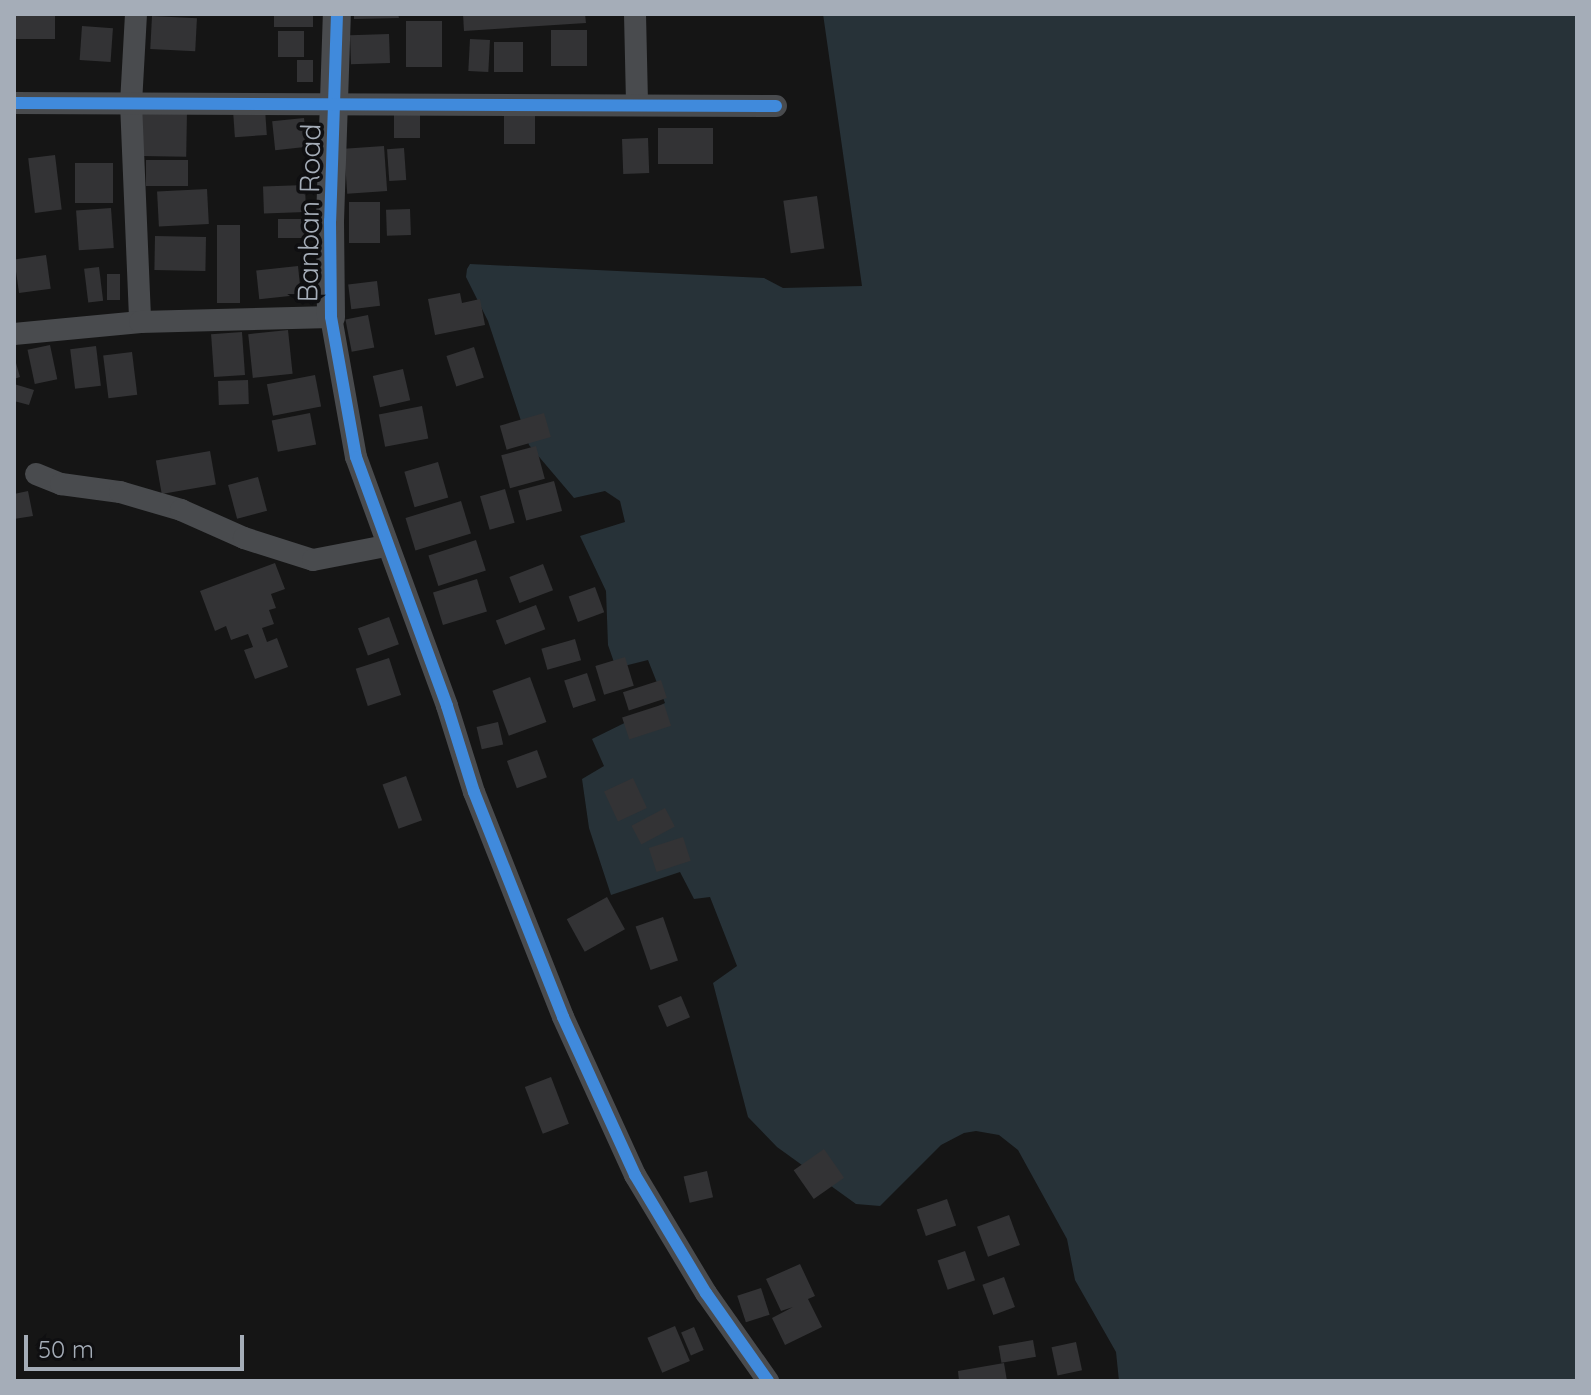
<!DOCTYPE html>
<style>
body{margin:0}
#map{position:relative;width:1591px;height:1395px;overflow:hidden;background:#151515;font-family:Quicksand,sans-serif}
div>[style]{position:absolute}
.water>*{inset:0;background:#273238}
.building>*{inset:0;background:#333335;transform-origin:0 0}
.minor>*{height:22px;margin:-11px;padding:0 11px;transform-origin:11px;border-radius:11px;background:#494b4e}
.tertiary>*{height:28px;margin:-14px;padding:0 14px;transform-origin:14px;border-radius:14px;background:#494b4e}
.cycleway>*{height:12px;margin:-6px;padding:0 6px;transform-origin:6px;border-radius:6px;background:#408adc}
span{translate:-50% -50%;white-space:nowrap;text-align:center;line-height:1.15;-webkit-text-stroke:7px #0f0f11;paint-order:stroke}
.street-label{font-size:28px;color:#a5adb8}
.frame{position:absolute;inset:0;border:16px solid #a5adb8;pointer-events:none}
.scale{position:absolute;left:24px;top:1335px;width:220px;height:36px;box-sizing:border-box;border:4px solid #a5adb8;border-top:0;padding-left:10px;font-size:24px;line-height:28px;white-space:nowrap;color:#a5adb8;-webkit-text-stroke:6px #0f0f11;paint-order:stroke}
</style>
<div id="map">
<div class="water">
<i style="clip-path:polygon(823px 14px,1577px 14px,1577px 1381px,1119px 1381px,1116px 1352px,1075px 1280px,1067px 1239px,1018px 1150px,999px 1135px,976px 1131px,964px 1133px,941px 1145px,880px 1206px,856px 1204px,777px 1147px,748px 1117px,713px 983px,737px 966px,710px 897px,694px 899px,680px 872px,611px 895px,589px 828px,582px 779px,604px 766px,592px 739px,665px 703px,648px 660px,616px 668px,608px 645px,606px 591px,580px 536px,625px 522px,620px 501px,605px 491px,574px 498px,529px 445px,488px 321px,466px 277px,467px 269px,470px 264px,764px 278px,783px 288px,862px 286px)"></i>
</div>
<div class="building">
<i style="left:16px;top:14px;width:39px;height:25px"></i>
<i style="left:274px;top:14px;width:39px;height:13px"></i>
<i style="clip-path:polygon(354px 14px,398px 14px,399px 18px,354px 19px)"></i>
<i style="clip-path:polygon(463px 14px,585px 14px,586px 23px,464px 31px)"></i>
<i style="left:152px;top:16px;width:45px;height:33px;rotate:3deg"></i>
<i style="left:406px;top:21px;width:36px;height:46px"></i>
<i style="left:82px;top:26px;width:31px;height:34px;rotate:4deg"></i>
<i style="left:551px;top:30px;width:36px;height:36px"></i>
<i style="left:278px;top:31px;width:26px;height:26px"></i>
<i style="left:389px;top:34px;width:29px;height:39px;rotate:88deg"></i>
<i style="left:470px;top:39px;width:20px;height:32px;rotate:3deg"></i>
<i style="left:494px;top:42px;width:29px;height:30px"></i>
<i style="left:297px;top:60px;width:16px;height:22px"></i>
<i style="left:504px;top:105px;width:31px;height:39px"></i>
<i style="left:394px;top:108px;width:26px;height:30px"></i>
<i style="left:265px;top:109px;width:26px;height:32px;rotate:86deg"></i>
<i style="left:142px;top:110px;width:45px;height:46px;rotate:1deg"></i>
<i style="left:304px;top:118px;width:29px;height:32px;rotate:84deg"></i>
<i style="left:658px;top:128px;width:55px;height:36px"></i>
<i style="left:648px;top:138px;width:35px;height:26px;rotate:88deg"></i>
<i style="left:384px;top:146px;width:45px;height:40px;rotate:86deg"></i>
<i style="left:404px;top:148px;width:32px;height:17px;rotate:86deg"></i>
<i style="left:55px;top:155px;width:55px;height:27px;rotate:83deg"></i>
<i style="left:188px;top:160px;width:26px;height:42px;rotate:90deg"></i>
<i style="left:75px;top:163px;width:38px;height:40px"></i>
<i style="left:305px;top:185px;width:27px;height:42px;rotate:88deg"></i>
<i style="left:207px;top:189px;width:35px;height:50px;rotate:87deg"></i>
<i style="left:817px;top:196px;width:53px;height:34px;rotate:82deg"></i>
<i style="left:380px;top:202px;width:41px;height:31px;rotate:90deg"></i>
<i style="left:111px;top:208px;width:40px;height:35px;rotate:86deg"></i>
<i style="left:410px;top:209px;width:26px;height:24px;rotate:88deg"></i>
<i style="left:308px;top:219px;width:19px;height:30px;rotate:90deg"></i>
<i style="left:217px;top:225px;width:23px;height:78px"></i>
<i style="left:155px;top:236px;width:51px;height:34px;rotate:1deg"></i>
<i style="left:46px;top:255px;width:34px;height:32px;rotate:82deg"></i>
<i style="left:298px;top:266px;width:29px;height:42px;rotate:84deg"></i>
<i style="left:99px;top:267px;width:34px;height:15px;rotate:83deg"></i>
<i style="left:107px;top:274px;width:13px;height:26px"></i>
<i style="left:377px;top:281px;width:25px;height:29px;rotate:83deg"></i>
<i style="clip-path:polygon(460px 293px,462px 303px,480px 299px,485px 325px,435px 335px,428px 299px)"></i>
<i style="left:368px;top:315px;width:33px;height:23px;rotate:79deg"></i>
<i style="left:288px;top:330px;width:44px;height:40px;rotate:84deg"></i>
<i style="left:242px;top:332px;width:43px;height:31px;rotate:86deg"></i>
<i style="left:50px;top:345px;width:35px;height:23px;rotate:78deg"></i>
<i style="left:96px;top:346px;width:40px;height:26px;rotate:83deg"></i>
<i style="left:474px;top:347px;width:32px;height:29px;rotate:72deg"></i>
<i style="left:132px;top:352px;width:43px;height:29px;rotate:83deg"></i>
<i style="clip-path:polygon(14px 356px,20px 377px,14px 379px)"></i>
<i style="left:403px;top:369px;width:32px;height:31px;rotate:77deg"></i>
<i style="left:315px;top:375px;width:32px;height:49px;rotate:79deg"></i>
<i style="left:248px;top:380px;width:24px;height:30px;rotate:88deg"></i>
<i style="clip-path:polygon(14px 384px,34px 390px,29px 405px,14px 401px)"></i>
<i style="left:422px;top:406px;width:33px;height:44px;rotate:79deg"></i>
<i style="left:310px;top:413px;width:32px;height:39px;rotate:79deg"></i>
<i style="left:544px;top:413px;width:25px;height:46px;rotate:74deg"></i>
<i style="left:536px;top:446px;width:34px;height:36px;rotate:75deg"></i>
<i style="left:210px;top:451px;width:34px;height:55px;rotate:80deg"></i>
<i style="left:438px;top:462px;width:37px;height:35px;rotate:74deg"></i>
<i style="left:258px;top:477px;width:35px;height:31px;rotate:75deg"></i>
<i style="left:554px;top:481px;width:31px;height:37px;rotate:75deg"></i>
<i style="left:505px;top:489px;width:35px;height:26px;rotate:74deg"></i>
<i style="clip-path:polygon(28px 491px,33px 516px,14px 519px,14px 494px)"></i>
<i style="left:461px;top:501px;width:34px;height:58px;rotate:73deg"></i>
<i style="left:476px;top:540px;width:32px;height:50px;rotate:72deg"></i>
<i style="clip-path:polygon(275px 563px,285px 589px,271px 594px,276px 608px,269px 610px,274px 624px,262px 628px,267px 642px,277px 638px,288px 667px,255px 679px,244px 650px,253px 647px,248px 634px,231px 640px,226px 626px,215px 631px,200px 591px)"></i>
<i style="left:543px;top:564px;width:28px;height:36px;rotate:69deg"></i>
<i style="left:477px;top:579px;width:34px;height:46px;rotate:73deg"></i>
<i style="left:595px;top:587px;width:27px;height:28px;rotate:70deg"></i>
<i style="left:536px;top:605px;width:26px;height:43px;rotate:69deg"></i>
<i style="left:389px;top:617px;width:29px;height:33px;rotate:70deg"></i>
<i style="left:575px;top:639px;width:22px;height:35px;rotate:74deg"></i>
<i style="left:625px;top:657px;width:30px;height:31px;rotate:73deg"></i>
<i style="left:389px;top:658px;width:39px;height:35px;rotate:72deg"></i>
<i style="left:587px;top:673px;width:29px;height:24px;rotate:72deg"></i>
<i style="left:530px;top:677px;width:48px;height:40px;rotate:70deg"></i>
<i style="left:661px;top:680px;width:19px;height:40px;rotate:72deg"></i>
<i style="left:664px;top:704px;width:23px;height:44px;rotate:72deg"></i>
<i style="left:498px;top:722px;width:23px;height:22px;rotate:77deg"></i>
<i style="left:537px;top:750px;width:29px;height:32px;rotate:70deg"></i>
<i style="left:406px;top:776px;width:47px;height:25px;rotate:70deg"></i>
<i style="left:633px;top:778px;width:33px;height:32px;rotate:65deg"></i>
<i style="left:665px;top:808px;width:21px;height:38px;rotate:62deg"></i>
<i style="left:683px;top:837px;width:25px;height:36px;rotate:72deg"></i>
<i style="left:607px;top:897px;width:37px;height:46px;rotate:61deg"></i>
<i style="left:663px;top:917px;width:46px;height:29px;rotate:71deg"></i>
<i style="left:681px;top:996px;width:23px;height:25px;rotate:67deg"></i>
<i style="left:551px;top:1077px;width:50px;height:28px;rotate:69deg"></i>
<i style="left:824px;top:1149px;width:35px;height:37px;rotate:55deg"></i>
<i style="left:707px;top:1171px;width:27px;height:24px;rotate:77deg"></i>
<i style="left:947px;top:1199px;width:28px;height:32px;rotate:71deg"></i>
<i style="left:1009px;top:1215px;width:32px;height:34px;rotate:70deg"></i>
<i style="left:965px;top:1251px;width:31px;height:29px;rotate:71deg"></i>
<i style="clip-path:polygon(800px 1264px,815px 1296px,808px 1299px,822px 1327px,785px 1345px,772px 1318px,793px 1307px,781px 1311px,766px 1279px)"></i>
<i style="left:1004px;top:1277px;width:32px;height:23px;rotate:70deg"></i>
<i style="left:761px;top:1288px;width:28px;height:25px;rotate:72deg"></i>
<i style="left:675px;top:1326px;width:38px;height:30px;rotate:67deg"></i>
<i style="left:694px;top:1327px;width:25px;height:14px;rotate:67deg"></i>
<i style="left:1033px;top:1340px;width:17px;height:35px;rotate:80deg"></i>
<i style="left:1076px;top:1342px;width:29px;height:25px;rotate:78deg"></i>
<i style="clip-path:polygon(1004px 1363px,1007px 1381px,959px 1381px,958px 1371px)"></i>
</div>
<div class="minor">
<i style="left:136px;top:14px;width:89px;rotate:93.2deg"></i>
<i style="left:131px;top:103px;width:219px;rotate:87.6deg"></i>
<i style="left:635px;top:14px;width:90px;rotate:88.7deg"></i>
<i style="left:14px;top:103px;width:762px;rotate:0.23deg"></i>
<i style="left:14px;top:334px;width:127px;rotate:-5.4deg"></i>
<i style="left:140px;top:322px;width:191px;rotate:-1.5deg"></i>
<i style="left:331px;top:317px;width:142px;rotate:79.9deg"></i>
<i style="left:356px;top:457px;width:265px;rotate:69.9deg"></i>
<i style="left:447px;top:706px;width:90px;rotate:72.6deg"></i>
<i style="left:474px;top:792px;width:242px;rotate:68.4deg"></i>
<i style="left:563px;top:1017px;width:174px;rotate:65.5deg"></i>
<i style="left:635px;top:1175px;width:138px;rotate:59deg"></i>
<i style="left:706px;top:1293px;width:108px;rotate:54.8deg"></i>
<i style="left:36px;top:474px;width:27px;rotate:22deg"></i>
<i style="left:61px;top:484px;width:60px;rotate:7.7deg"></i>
<i style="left:120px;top:492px;width:64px;rotate:16.4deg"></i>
<i style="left:181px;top:510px;width:69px;rotate:24deg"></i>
<i style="left:244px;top:538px;width:72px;rotate:17.7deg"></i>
<i style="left:313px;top:560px;width:74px;rotate:-10.9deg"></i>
</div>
<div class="tertiary">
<i style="left:331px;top:317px;width:96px;rotate:-90.6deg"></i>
<i style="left:330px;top:221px;width:207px;rotate:-88.1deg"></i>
</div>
<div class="cycleway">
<i style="left:337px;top:14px;width:207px;rotate:91.9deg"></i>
<i style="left:330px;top:221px;width:96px;rotate:89.4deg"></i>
<i style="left:331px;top:317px;width:142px;rotate:79.9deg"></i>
<i style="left:356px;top:457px;width:265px;rotate:69.9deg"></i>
<i style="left:447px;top:706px;width:90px;rotate:72.6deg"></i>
<i style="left:474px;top:792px;width:242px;rotate:68.4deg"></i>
<i style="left:563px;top:1017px;width:174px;rotate:65.5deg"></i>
<i style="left:635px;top:1175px;width:138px;rotate:59deg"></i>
<i style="left:706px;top:1293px;width:108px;rotate:54.8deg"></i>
<i style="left:14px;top:103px;width:762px;rotate:0.23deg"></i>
</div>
<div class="street-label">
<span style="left:309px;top:213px;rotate:-89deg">Banban Road</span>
</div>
<div class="frame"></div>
<div class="scale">50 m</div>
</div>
